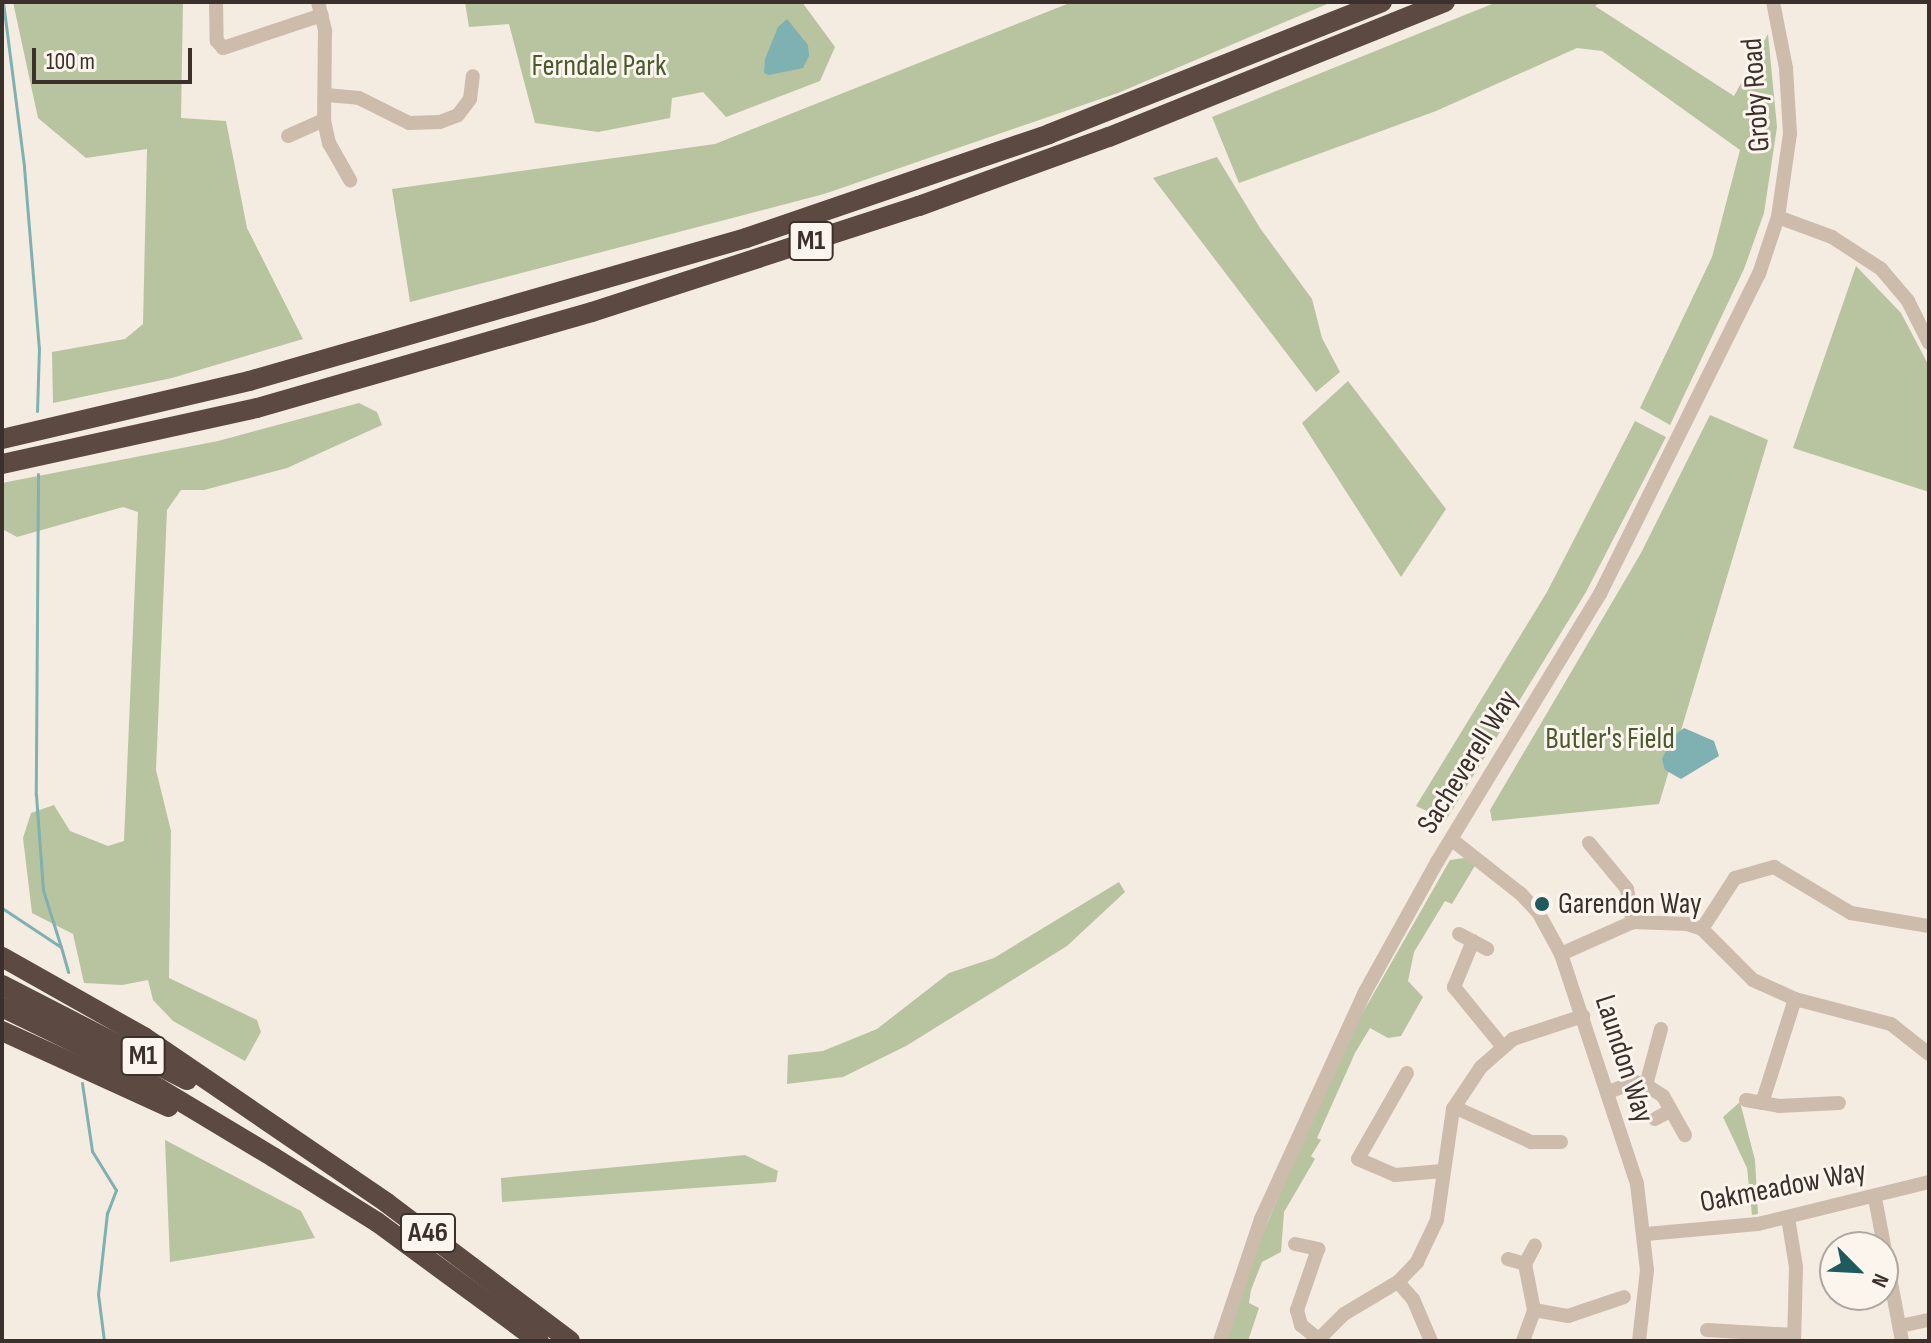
<!DOCTYPE html>
<style>
body{margin:0}
#map{position:relative;width:1931px;height:1343px;overflow:hidden;background:#f4ebe1;font-family:"Sofia Sans Condensed",sans-serif}
div>[style]{position:absolute}
.green>*{inset:0;background:#b8c4a0}
.water>*{inset:0;background:#7fb0b2}
.stream>*{height:3px;margin:-1.5px;padding:0 1.5px;transform-origin:1.5px;border-radius:1.5px;background:#7fb0b2}
.minor>*{height:14px;margin:-7px;padding:0 7px;transform-origin:7px;border-radius:7px;background:#cdbbac}
.highway>*{height:20px;margin:-10px;padding:0 10px;transform-origin:10px;border-radius:10px;background:#5c4a42}
.dots>*{width:22px;height:22px;translate:-50% -50%;box-sizing:border-box;border:4px solid #fbf5ee;border-radius:50%}
span{translate:-50% -50%;white-space:nowrap;text-align:center;line-height:1.15;-webkit-text-stroke:6px #fbf5ee;paint-order:stroke}
.shield-label span{padding:2px 6px;background:#fbf5ee;border:2px solid;border-radius:6px;-webkit-text-stroke-width:0}
.shield-label{font-size:28px;color:#3b302b;font-weight:700}
.park-label{font-size:30px;color:#4a5a2e}
.street-label{font-size:30px;color:#3b302b}
.poi-label{font-size:30px;color:#3b302b}
.left{translate:0 -50%;text-align:left}
.frame{position:absolute;inset:0;border:4px solid #3b302b;pointer-events:none}
.north{position:absolute;left:1819px;top:1231px;width:80px;height:80px;box-sizing:border-box;background:#fbf5ee;border:2px solid #aea6a0;border-radius:50%;rotate:114deg;font-size:22px;font-weight:700;line-height:32px;text-align:center;color:#3b302b}
.north::after{content:'';display:block;margin:auto;width:28px;height:36px;background:#1f5a5e;clip-path:polygon(50% 0,100% 100%,50% 72%,0 100%)}
.scale{position:absolute;left:32px;top:48px;width:160px;height:36px;box-sizing:border-box;border:4px solid #3b302b;border-top:0;padding-left:10px;font-size:24px;line-height:28px;white-space:nowrap;color:#3b302b;-webkit-text-stroke:6px #fbf5ee;paint-order:stroke}
</style>
<div id="map">
<div class="green">
<i style="clip-path:polygon(13px 2px,183px 2px,181px 118px,226px 121px,247px 228px,303px 339px,172px 378px,53px 403px,52px 352px,125px 339px,143px 324px,147px 149px,86px 158px,38px 118px)"></i>
<i style="clip-path:polygon(465px 2px,802px 2px,835px 47px,820px 81px,726px 117px,703px 92px,672px 98px,670px 118px,598px 132px,535px 123px,509px 24px,469px 27px)"></i>
<i style="clip-path:polygon(1072px 2px,1332px 2px,1118px 93px,824px 194px,410px 302px,392px 189px,715px 144px)"></i>
<i style="clip-path:polygon(1497px 2px,1602px 2px,1595px 6px,1734px 96px,1768px 34px,1777px 127px,1764px 213px,1744px 269px,1670px 425px,1640px 408px,1712px 257px,1740px 150px,1602px 51px,1577px 48px,1436px 111px,1239px 183px,1212px 117px)"></i>
<i style="clip-path:polygon(1217px 157px,1260px 228px,1312px 299px,1322px 338px,1340px 372px,1316px 392px,1153px 178px)"></i>
<i style="clip-path:polygon(1856px 266px,1901px 313px,1929px 366px,1929px 492px,1793px 448px)"></i>
<i style="clip-path:polygon(1348px 381px,1446px 509px,1401px 577px,1302px 423px)"></i>
<i style="clip-path:polygon(359px 403px,377px 412px,382px 425px,287px 468px,204px 490px,181px 490px,167px 510px,156px 770px,171px 831px,169px 978px,257px 1020px,261px 1032px,245px 1061px,173px 1021px,153px 1000px,148px 980px,122px 985px,84px 983px,73px 934px,32px 913px,23px 838px,31px 813px,54px 805px,70px 831px,108px 846px,124px 841px,138px 512px,123px 507px,17px 537px,2px 529px,2px 483px,218px 441px)"></i>
<i style="clip-path:polygon(1710px 415px,1768px 440px,1659px 804px,1492px 821px,1490px 810px,1641px 553px)"></i>
<i style="clip-path:polygon(1635px 421px,1666px 437px,1586px 592px,1446px 820px,1416px 806px,1547px 592px)"></i>
<i style="clip-path:polygon(1450px 860px,1464px 858px,1476px 864px,1452px 904px,1445px 901px,1414px 952px,1408px 981px,1423px 997px,1401px 1036px,1388px 1038px,1370px 1028px,1355px 1053px,1317px 1138px,1321px 1140px,1311px 1156px,1315px 1159px,1284px 1212px,1281px 1252px,1262px 1262px,1251px 1290px,1249px 1303px,1259px 1308px,1248px 1341px,1226px 1341px,1255px 1251px,1346px 1042px)"></i>
<i style="clip-path:polygon(1119px 882px,1125px 892px,1067px 946px,906px 1046px,843px 1077px,787px 1084px,788px 1055px,823px 1051px,877px 1029px,949px 973px,994px 958px)"></i>
<i style="clip-path:polygon(1740px 1102px,1755px 1160px,1758px 1214px,1752px 1215px,1747px 1168px,1723px 1117px)"></i>
<i style="clip-path:polygon(165px 1140px,301px 1211px,315px 1238px,170px 1262px)"></i>
<i style="clip-path:polygon(745px 1155px,778px 1171px,776px 1182px,502px 1202px,501px 1178px)"></i>
</div>
<div class="water">
<i style="clip-path:polygon(787px 19px,808px 45px,809px 56px,803px 68px,769px 75px,764px 73px,765px 59px,778px 27px)"></i>
<i style="clip-path:polygon(1684px 728px,1714px 741px,1719px 756px,1681px 779px,1665px 770px,1662px 759px,1672px 737px)"></i>
</div>
<div class="stream">
<i style="left:3px;top:2px;width:166px;rotate:82.7deg"></i>
<i style="left:24px;top:167px;width:182px;rotate:85.3deg"></i>
<i style="left:39px;top:348px;width:63px;rotate:91.8deg"></i>
<i style="left:38px;top:474px;width:321px;rotate:90.4deg"></i>
<i style="left:36px;top:795px;width:95px;rotate:85.8deg"></i>
<i style="left:43px;top:890px;width:60px;rotate:72.5deg"></i>
<i style="left:2px;top:908px;width:71px;rotate:33.5deg"></i>
<i style="left:61px;top:947px;width:26px;rotate:74deg"></i>
<i style="left:82px;top:1083px;width:69px;rotate:81.6deg"></i>
<i style="left:92px;top:1151px;width:46px;rotate:58.4deg"></i>
<i style="left:116px;top:1190px;width:25px;rotate:111deg"></i>
<i style="left:107px;top:1213px;width:81px;rotate:96.3deg"></i>
<i style="left:98px;top:1294px;width:47px;rotate:82.7deg"></i>
</div>
<div class="minor">
<i style="left:216px;top:2px;width:39px;rotate:89deg"></i>
<i style="left:217px;top:41px;width:9px;rotate:49deg"></i>
<i style="left:223px;top:48px;width:104px;rotate:-18.4deg"></i>
<i style="left:318px;top:2px;width:30px;rotate:76deg"></i>
<i style="left:325px;top:31px;width:89px;rotate:90.6deg"></i>
<i style="left:324px;top:120px;width:24px;rotate:78deg"></i>
<i style="left:329px;top:143px;width:43px;rotate:60.4deg"></i>
<i style="left:326px;top:95px;width:33px;rotate:5deg"></i>
<i style="left:359px;top:98px;width:56px;rotate:26.6deg"></i>
<i style="left:409px;top:123px;width:31px;rotate:-2deg"></i>
<i style="left:440px;top:122px;width:19px;rotate:-21deg"></i>
<i style="left:458px;top:115px;width:20px;rotate:-53deg"></i>
<i style="left:470px;top:99px;width:23px;rotate:-83deg"></i>
<i style="left:288px;top:136px;width:39px;rotate:-24deg"></i>
<i style="left:1778px;top:217px;width:58px;rotate:20.3deg"></i>
<i style="left:1832px;top:237px;width:59px;rotate:33.1deg"></i>
<i style="left:1881px;top:269px;width:42px;rotate:49.8deg"></i>
<i style="left:1908px;top:301px;width:47px;rotate:63.4deg"></i>
<i style="left:1451px;top:839px;width:89px;rotate:38.2deg"></i>
<i style="left:1521px;top:894px;width:25px;rotate:47deg"></i>
<i style="left:1538px;top:912px;width:48px;rotate:61.3deg"></i>
<i style="left:1561px;top:954px;width:242px;rotate:71.7deg"></i>
<i style="left:1637px;top:1184px;width:87px;rotate:83.4deg"></i>
<i style="left:1647px;top:1270px;width:71px;rotate:96.4deg"></i>
<i style="left:1589px;top:843px;width:60px;rotate:50.4deg"></i>
<i style="left:1627px;top:889px;width:34px;rotate:80deg"></i>
<i style="left:1702px;top:929px;width:61px;rotate:-57.1deg"></i>
<i style="left:1735px;top:878px;width:41px;rotate:-15.8deg"></i>
<i style="left:1774px;top:867px;width:90px;rotate:30.9deg"></i>
<i style="left:1851px;top:913px;width:79px;rotate:9.5deg"></i>
<i style="left:1459px;top:934px;width:32px;rotate:28deg"></i>
<i style="left:1473px;top:941px;width:50px;rotate:112.4deg"></i>
<i style="left:1454px;top:987px;width:77px;rotate:50.8deg"></i>
<i style="left:1561px;top:954px;width:79px;rotate:-24deg"></i>
<i style="left:1633px;top:922px;width:54px;rotate:2.1deg"></i>
<i style="left:1687px;top:924px;width:16px;rotate:18deg"></i>
<i style="left:1702px;top:929px;width:72px;rotate:45deg"></i>
<i style="left:1753px;top:980px;width:46px;rotate:24.3deg"></i>
<i style="left:1795px;top:999px;width:99px;rotate:14.6deg"></i>
<i style="left:1891px;top:1024px;width:48px;rotate:38.3deg"></i>
<i style="left:1407px;top:1073px;width:99px;rotate:119.7deg"></i>
<i style="left:1358px;top:1159px;width:40px;rotate:23.4deg"></i>
<i style="left:1395px;top:1175px;width:48px;rotate:-4.8deg"></i>
<i style="left:1646px;top:1085px;width:20px;rotate:33deg"></i>
<i style="left:1663px;top:1096px;width:45px;rotate:60.6deg"></i>
<i style="left:1608px;top:1092px;width:29px;rotate:-20deg"></i>
<i style="left:1635px;top:1082px;width:11px;rotate:15deg"></i>
<i style="left:1646px;top:1085px;width:58px;rotate:-75deg"></i>
<i style="left:1746px;top:1100px;width:34px;rotate:10deg"></i>
<i style="left:1779px;top:1106px;width:60px;rotate:-2.9deg"></i>
<i style="left:1762px;top:1103px;width:109px;rotate:-72.4deg"></i>
<i style="left:1454px;top:1107px;width:85px;rotate:24.4deg"></i>
<i style="left:1531px;top:1142px;width:30px"></i>
<i style="left:1655px;top:1119px;width:18px;rotate:-29deg"></i>
<i style="left:1875px;top:1198px;width:146px;rotate:79.3deg"></i>
<i style="left:1788px;top:1218px;width:50px;rotate:80.7deg"></i>
<i style="left:1796px;top:1267px;width:74px;rotate:91.5deg"></i>
<i style="left:1646px;top:1234px;width:112px;rotate:-5.1deg"></i>
<i style="left:1758px;top:1224px;width:176px;rotate:-13.8deg"></i>
<i style="left:1295px;top:1244px;width:24px;rotate:12deg"></i>
<i style="left:1318px;top:1249px;width:65px;rotate:109deg"></i>
<i style="left:1297px;top:1310px;width:16px;rotate:75deg"></i>
<i style="left:1301px;top:1325px;width:22px;rotate:39deg"></i>
<i style="left:1508px;top:1259px;width:18px;rotate:16deg"></i>
<i style="left:1398px;top:1282px;width:23px;rotate:49deg"></i>
<i style="left:1413px;top:1299px;width:46px;rotate:66.8deg"></i>
<i style="left:1534px;top:1310px;width:35px;rotate:10deg"></i>
<i style="left:1568px;top:1316px;width:59px;rotate:-18.7deg"></i>
<i style="left:1900px;top:1326px;width:30px;rotate:-12deg"></i>
<i style="left:1707px;top:1330px;width:86px;rotate:3.3deg"></i>
<i style="left:1220px;top:1341px;width:129px;rotate:-71.4deg"></i>
<i style="left:1261px;top:1219px;width:250px;rotate:-65.4deg"></i>
<i style="left:1365px;top:992px;width:149px;rotate:-61deg"></i>
<i style="left:1437px;top:862px;width:314px;rotate:-58.7deg"></i>
<i style="left:1600px;top:594px;width:357px;rotate:-63.6deg"></i>
<i style="left:1759px;top:274px;width:60px;rotate:-71.6deg"></i>
<i style="left:1778px;top:217px;width:84px;rotate:-81.8deg"></i>
<i style="left:1790px;top:134px;width:66px;rotate:-93.5deg"></i>
<i style="left:1786px;top:68px;width:67px;rotate:-101.1deg"></i>
<i style="left:1317px;top:1341px;width:38px;rotate:-45deg"></i>
<i style="left:1344px;top:1314px;width:63px;rotate:-30.7deg"></i>
<i style="left:1398px;top:1282px;width:28px;rotate:-46deg"></i>
<i style="left:1417px;top:1262px;width:47px;rotate:-64.5deg"></i>
<i style="left:1437px;top:1220px;width:112px;rotate:-81.8deg"></i>
<i style="left:1453px;top:1109px;width:50px;rotate:-56.3deg"></i>
<i style="left:1481px;top:1067px;width:43px;rotate:-41.2deg"></i>
<i style="left:1513px;top:1039px;width:74px;rotate:-18.2deg"></i>
<i style="left:1523px;top:1341px;width:33px;rotate:-70deg"></i>
<i style="left:1534px;top:1310px;width:47px;rotate:-101.1deg"></i>
<i style="left:1525px;top:1264px;width:21px;rotate:-62deg"></i>
</div>
<div class="highway">
<i style="left:2px;top:439px;width:254px;rotate:-13.2deg"></i>
<i style="left:249px;top:381px;width:517px;rotate:-16.05deg"></i>
<i style="left:746px;top:238px;width:320px;rotate:-18.9deg"></i>
<i style="left:1049px;top:134px;width:358px;rotate:-21.6deg"></i>
<i style="left:2px;top:464px;width:261px;rotate:-12.4deg"></i>
<i style="left:257px;top:408px;width:348px;rotate:-16deg"></i>
<i style="left:592px;top:312px;width:344px;rotate:-18deg"></i>
<i style="left:919px;top:206px;width:202px;rotate:-20deg"></i>
<i style="left:1109px;top:137px;width:362px;rotate:-21.9deg"></i>
<i style="left:2px;top:957px;width:163px;rotate:29.4deg"></i>
<i style="left:144px;top:1037px;width:294px;rotate:34.3deg"></i>
<i style="left:387px;top:1203px;width:229px;rotate:37deg"></i>
<i style="left:2px;top:985px;width:208px;rotate:27.2deg"></i>
<i style="left:2px;top:1007px;width:126px;rotate:26deg"></i>
<i style="left:115px;top:1062px;width:184px;rotate:31deg"></i>
<i style="left:273px;top:1157px;width:123px;rotate:32deg"></i>
<i style="left:377px;top:1222px;width:201px;rotate:36.3deg"></i>
<i style="left:2px;top:1031px;width:183px;rotate:24.5deg"></i>
</div>
<div class="dots">
<i style="left:1542px;top:904px;background:#1f5a5e"></i>
</div>
<div class="shield-label">
<span style="left:811px;top:241px">M1</span>
<span style="left:143px;top:1056px">M1</span>
<span style="left:428px;top:1233px">A46</span>
</div>
<div class="park-label">
<span style="left:599px;top:66px">Ferndale Park</span>
<span style="left:1610px;top:739px">Butler's Field</span>
</div>
<div class="street-label">
<span style="left:1756px;top:95px;rotate:-94deg">Groby Road</span>
<span style="left:1468px;top:762px;rotate:-58deg">Sacheverell Way</span>
<span style="left:1624px;top:1059px;rotate:72deg">Laundon Way</span>
<span style="left:1783px;top:1187px;rotate:-11deg">Oakmeadow Way</span>
</div>
<div class="poi-label">
<span class="left" style="left:1558px;top:904px">Garendon Way</span>
</div>
<div class="frame"></div>
<div class="north">N</div>
<div class="scale">100 m</div>
</div>
